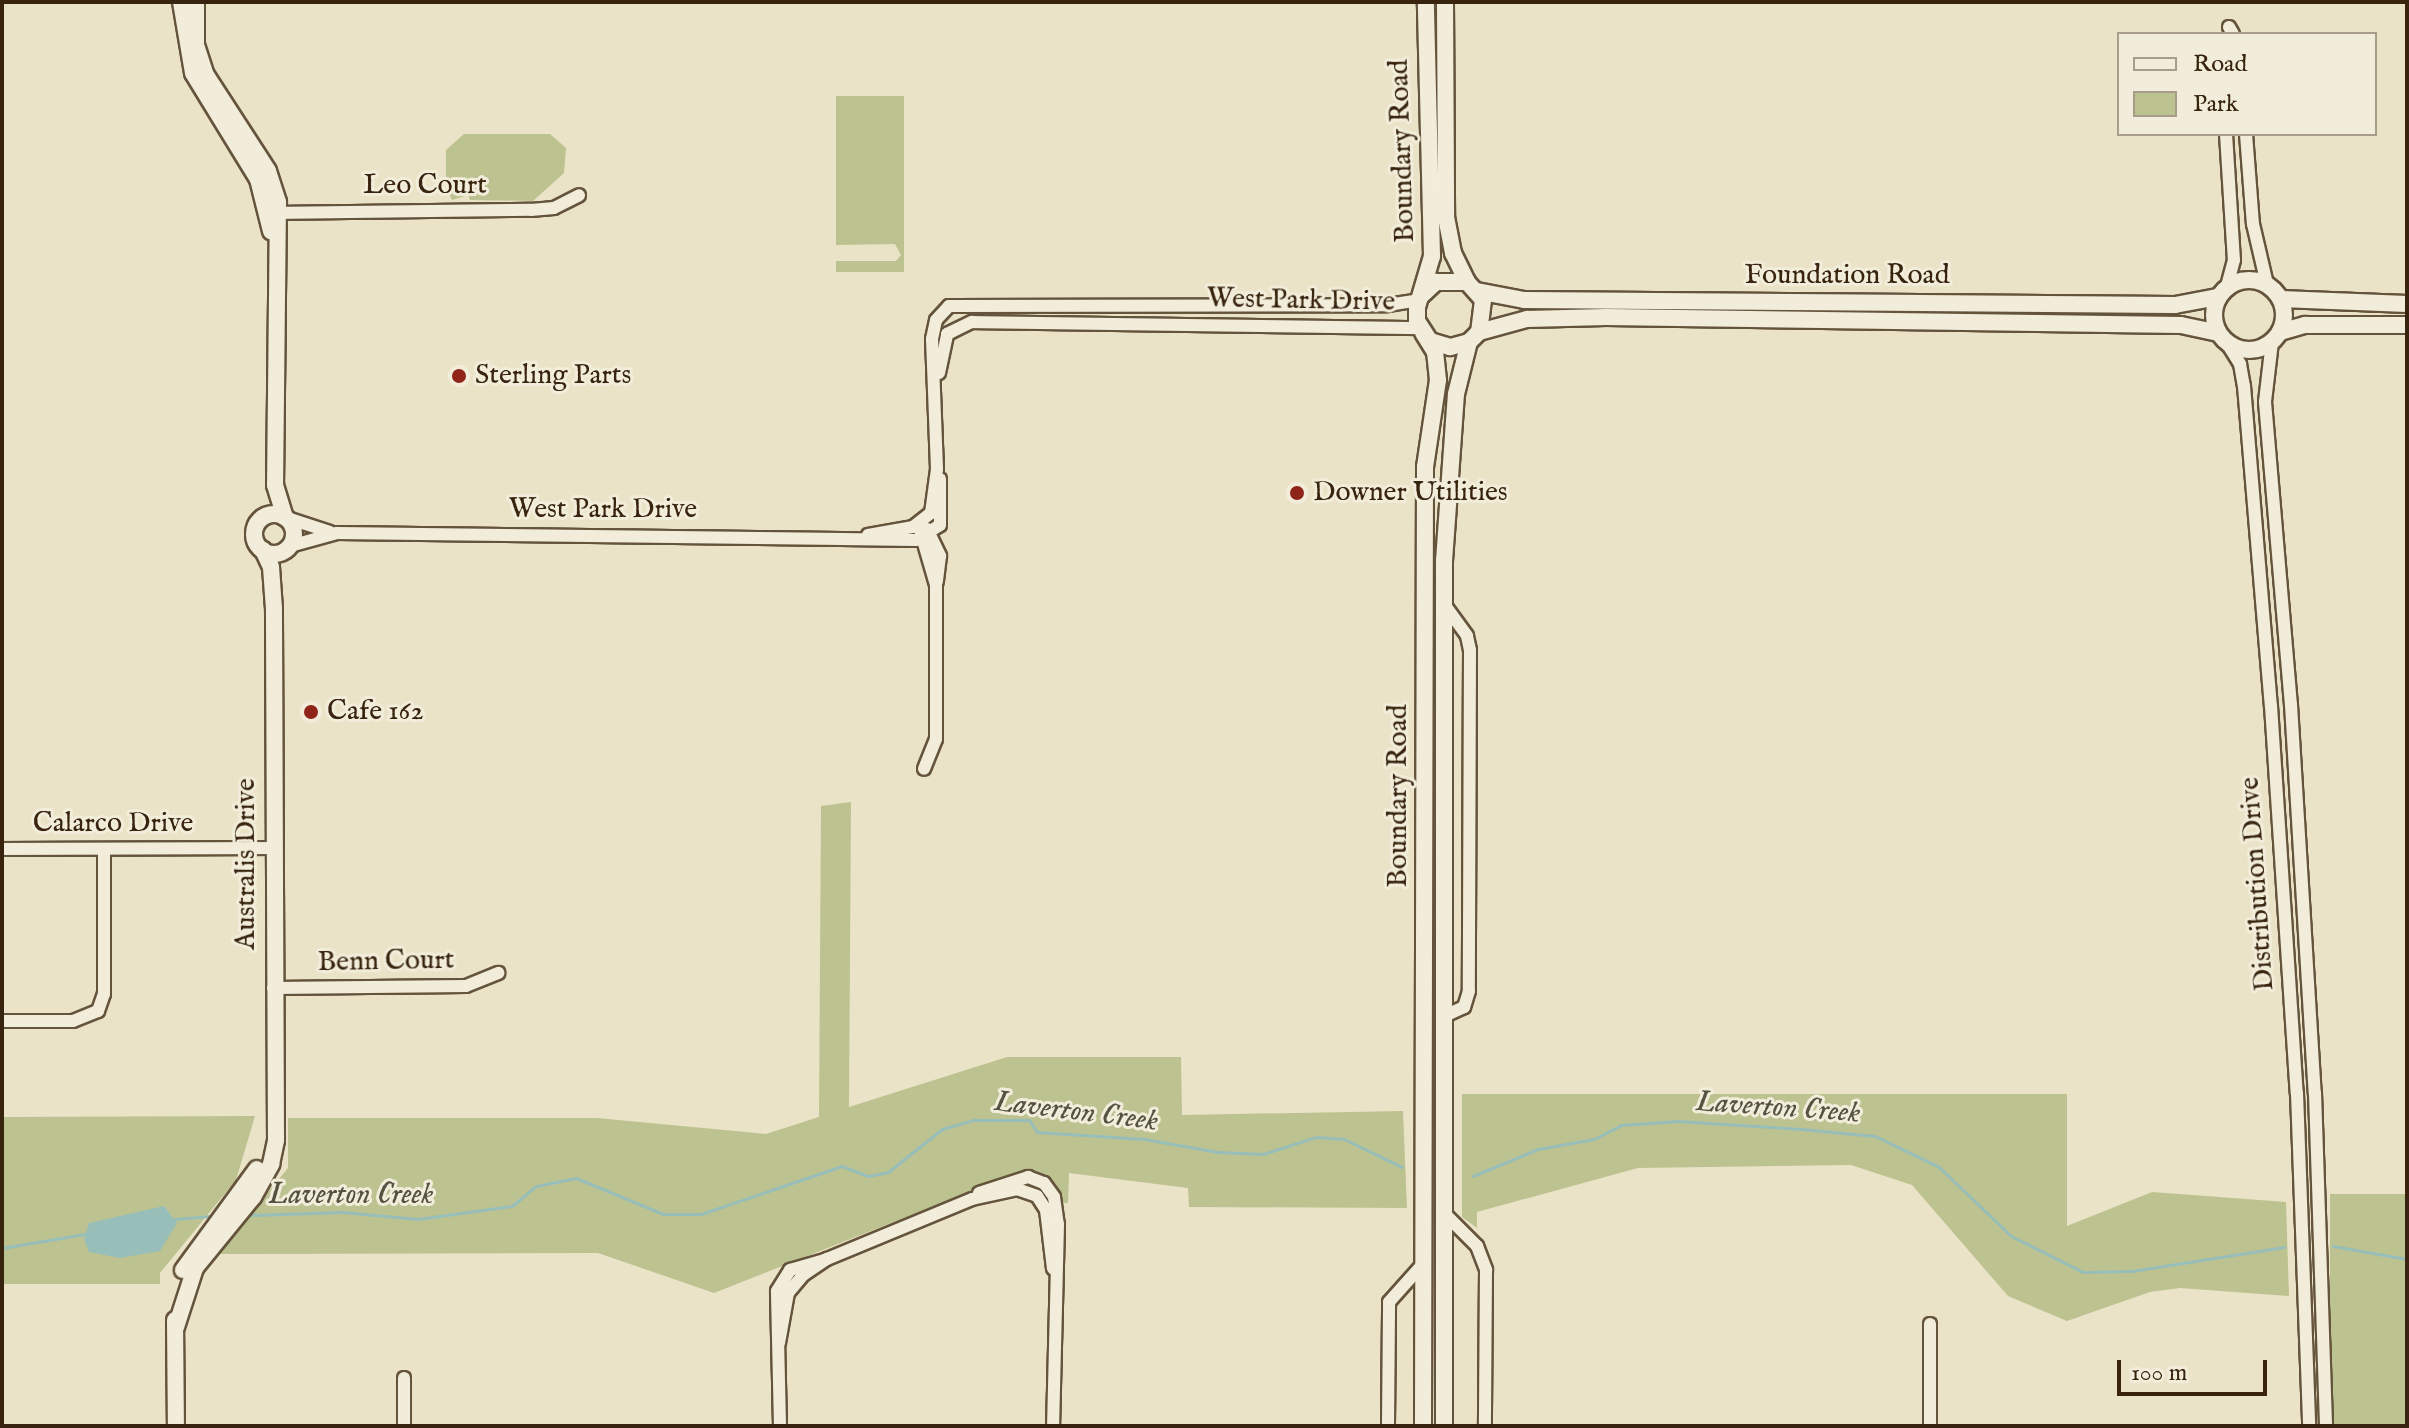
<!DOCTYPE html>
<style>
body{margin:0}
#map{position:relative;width:2409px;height:1428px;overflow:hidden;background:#ebe3c7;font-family:"IM FELL English",serif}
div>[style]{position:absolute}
.green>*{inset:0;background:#bdc291;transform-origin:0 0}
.water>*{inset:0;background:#98beb9}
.stream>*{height:3px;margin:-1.5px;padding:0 1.5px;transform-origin:1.5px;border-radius:1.5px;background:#98beb9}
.roads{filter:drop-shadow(2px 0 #65543c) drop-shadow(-2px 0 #65543c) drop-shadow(0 2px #65543c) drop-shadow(0 -2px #65543c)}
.street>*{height:12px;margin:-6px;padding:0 6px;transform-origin:6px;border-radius:6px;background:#f2eddb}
.secondary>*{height:16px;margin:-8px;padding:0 8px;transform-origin:8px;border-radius:8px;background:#f2eddb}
.secondary>.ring{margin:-8px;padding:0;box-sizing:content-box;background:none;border:16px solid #f2eddb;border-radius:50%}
.dots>*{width:22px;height:22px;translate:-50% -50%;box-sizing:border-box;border:4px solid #f2eddb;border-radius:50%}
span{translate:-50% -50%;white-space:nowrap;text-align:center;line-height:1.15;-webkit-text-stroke:6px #f2eddb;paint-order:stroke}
.street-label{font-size:28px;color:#38240e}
.poi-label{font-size:28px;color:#38240e}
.left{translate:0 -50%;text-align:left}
.water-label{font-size:30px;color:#555241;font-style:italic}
.frame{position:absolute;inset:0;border:4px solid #38240e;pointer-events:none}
.legend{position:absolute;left:2117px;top:32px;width:260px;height:104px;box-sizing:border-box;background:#f2eddb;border:2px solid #a89d89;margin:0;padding:10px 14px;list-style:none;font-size:24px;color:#38240e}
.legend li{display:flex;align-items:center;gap:16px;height:40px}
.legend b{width:40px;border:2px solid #a89d89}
.scale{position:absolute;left:2117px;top:1360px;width:150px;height:36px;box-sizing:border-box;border:4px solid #38240e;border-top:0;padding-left:10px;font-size:24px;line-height:28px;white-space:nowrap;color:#38240e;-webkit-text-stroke:6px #f2eddb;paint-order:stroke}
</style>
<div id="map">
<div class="green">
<i style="clip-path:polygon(836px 96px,904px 96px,904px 272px,836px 272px,836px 261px,896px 261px,901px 255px,895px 244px,836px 245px)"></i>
<i style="clip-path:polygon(464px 134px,550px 134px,566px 148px,564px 173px,533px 201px,470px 200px,468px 195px,452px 200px,446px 187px,446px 150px)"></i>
<i style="clip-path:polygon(851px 802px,849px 1107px,1007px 1057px,1181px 1057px,1182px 1115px,1403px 1111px,1407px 1208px,1189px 1207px,1188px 1188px,1069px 1173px,1068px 1203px,1061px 1203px,1028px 1172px,1020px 1172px,714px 1293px,598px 1253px,216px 1254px,288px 1168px,288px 1118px,597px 1118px,766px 1134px,819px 1117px,821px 806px)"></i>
<i style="clip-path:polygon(1462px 1094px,2067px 1094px,2067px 1226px,2152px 1192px,2286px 1202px,2289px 1296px,2180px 1288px,2150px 1292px,2067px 1321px,2008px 1296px,1912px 1185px,1851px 1165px,1638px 1168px,1477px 1212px,1477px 1228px,1462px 1217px)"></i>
<i style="clip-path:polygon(255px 1116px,236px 1180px,160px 1273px,160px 1284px,2px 1284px,2px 1117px)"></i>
<i style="left:2407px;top:1194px;width:232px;height:77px;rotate:90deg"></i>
</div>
<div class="water">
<i style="clip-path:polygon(164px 1206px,177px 1223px,160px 1251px,120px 1258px,89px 1252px,84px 1239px,89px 1223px)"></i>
</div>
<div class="stream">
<i style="left:1473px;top:1176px;width:70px;rotate:-22.6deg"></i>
<i style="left:1538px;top:1149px;width:57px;rotate:-10.1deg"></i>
<i style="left:1594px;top:1139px;width:30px;rotate:-27deg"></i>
<i style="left:1621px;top:1125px;width:57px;rotate:-4deg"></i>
<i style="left:1678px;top:1121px;width:123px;rotate:3.7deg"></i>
<i style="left:1801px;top:1129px;width:74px;rotate:5.4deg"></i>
<i style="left:1875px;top:1136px;width:71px;rotate:25.8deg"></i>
<i style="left:1939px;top:1167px;width:100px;rotate:43.8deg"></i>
<i style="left:2011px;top:1236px;width:80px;rotate:26.6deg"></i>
<i style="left:2083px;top:1272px;width:49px;rotate:-1.2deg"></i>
<i style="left:2132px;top:1271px;width:154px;rotate:-9deg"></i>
<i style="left:250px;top:1215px;width:92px;rotate:-1.9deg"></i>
<i style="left:342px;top:1212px;width:76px;rotate:5.3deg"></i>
<i style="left:418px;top:1219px;width:95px;rotate:-7.9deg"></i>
<i style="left:512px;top:1206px;width:31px;rotate:-40deg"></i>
<i style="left:536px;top:1186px;width:41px;rotate:-11.3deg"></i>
<i style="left:576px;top:1178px;width:94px;rotate:22.5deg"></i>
<i style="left:663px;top:1214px;width:38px"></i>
<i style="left:701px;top:1214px;width:149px;rotate:-18.8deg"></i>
<i style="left:842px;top:1166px;width:28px;rotate:21deg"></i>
<i style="left:868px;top:1176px;width:20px;rotate:-11deg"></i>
<i style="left:888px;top:1172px;width:69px;rotate:-38.5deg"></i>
<i style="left:942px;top:1129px;width:33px;rotate:-16deg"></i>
<i style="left:974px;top:1120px;width:55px"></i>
<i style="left:1029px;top:1120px;width:14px;rotate:56deg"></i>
<i style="left:1037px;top:1132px;width:107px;rotate:3.7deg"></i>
<i style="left:1144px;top:1139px;width:75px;rotate:10deg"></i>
<i style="left:1218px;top:1152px;width:45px;rotate:2.5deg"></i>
<i style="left:1263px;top:1154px;width:56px;rotate:-17.8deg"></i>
<i style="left:1316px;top:1137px;width:28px;rotate:4deg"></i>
<i style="left:1344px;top:1139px;width:64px;rotate:25.8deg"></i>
<i style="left:175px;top:1219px;width:33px;rotate:-5deg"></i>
<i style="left:2333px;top:1246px;width:75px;rotate:10deg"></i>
<i style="left:2px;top:1248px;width:84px;rotate:-9.6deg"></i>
</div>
<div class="roads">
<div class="street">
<i style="left:2229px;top:27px;width:8px;rotate:60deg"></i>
<i style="left:2226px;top:134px;width:126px;rotate:86.4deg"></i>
<i style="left:2234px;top:260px;width:27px;rotate:105deg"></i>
<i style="left:2246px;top:134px;width:90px;rotate:85.6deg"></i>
<i style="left:2253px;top:224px;width:62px;rotate:76.9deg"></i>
<i style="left:270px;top:213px;width:261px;rotate:-0.7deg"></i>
<i style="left:531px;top:210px;width:23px;rotate:-5deg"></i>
<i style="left:554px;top:208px;width:28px;rotate:-27deg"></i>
<i style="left:2272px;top:342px;width:60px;rotate:96.7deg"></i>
<i style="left:2265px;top:402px;width:304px;rotate:85.1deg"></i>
<i style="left:2291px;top:705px;width:389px;rotate:86.5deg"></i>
<i style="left:2315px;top:1093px;width:333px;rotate:88.1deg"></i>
<i style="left:2227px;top:343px;width:25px;rotate:58deg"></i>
<i style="left:2240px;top:364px;width:22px;rotate:80deg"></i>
<i style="left:2244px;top:386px;width:321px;rotate:85.2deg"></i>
<i style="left:2271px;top:706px;width:388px;rotate:86.2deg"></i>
<i style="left:2297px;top:1093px;width:333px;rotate:87.9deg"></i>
<i style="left:939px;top:373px;width:40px;rotate:-78deg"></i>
<i style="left:947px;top:334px;width:28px;rotate:-26deg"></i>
<i style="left:972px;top:322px;width:448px;rotate:0.8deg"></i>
<i style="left:287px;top:518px;width:45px;rotate:18deg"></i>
<i style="left:927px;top:529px;width:30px;rotate:64deg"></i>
<i style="left:940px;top:556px;width:26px;rotate:97deg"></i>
<i style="left:921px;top:533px;width:54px;rotate:73.9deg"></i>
<i style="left:936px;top:585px;width:154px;rotate:90deg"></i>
<i style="left:936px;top:739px;width:32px;rotate:112deg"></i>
<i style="left:868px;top:535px;width:46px;rotate:-10.1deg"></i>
<i style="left:913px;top:527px;width:23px;rotate:-38deg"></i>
<i style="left:931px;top:513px;width:44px;rotate:-82.2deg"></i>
<i style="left:937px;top:469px;width:130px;rotate:-92.2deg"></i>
<i style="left:932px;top:339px;width:19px;rotate:-78deg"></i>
<i style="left:936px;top:320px;width:19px;rotate:-47deg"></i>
<i style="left:949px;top:306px;width:439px;rotate:-0.1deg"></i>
<i style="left:1388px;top:305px;width:31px;rotate:-9deg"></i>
<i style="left:290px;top:546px;width:49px;rotate:-15.5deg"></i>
<i style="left:337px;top:533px;width:579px;rotate:0.69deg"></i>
<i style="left:916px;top:540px;width:28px;rotate:-32deg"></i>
<i style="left:940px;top:525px;width:46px;rotate:-90deg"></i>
<i style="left:1444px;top:604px;width:39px;rotate:54deg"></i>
<i style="left:1467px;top:636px;width:14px;rotate:78deg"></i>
<i style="left:1470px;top:650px;width:341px;rotate:90.2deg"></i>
<i style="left:1469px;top:991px;width:17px;rotate:107deg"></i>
<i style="left:1464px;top:1007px;width:21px;rotate:155deg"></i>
<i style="left:2px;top:849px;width:271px;rotate:-0.2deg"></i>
<i style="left:273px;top:988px;width:193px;rotate:-0.6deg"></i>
<i style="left:466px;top:986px;width:35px;rotate:-22deg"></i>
<i style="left:2px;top:1021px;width:71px"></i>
<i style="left:73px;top:1021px;width:27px;rotate:-22deg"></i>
<i style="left:98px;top:1011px;width:18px;rotate:-71deg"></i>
<i style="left:104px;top:994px;width:145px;rotate:-90deg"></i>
<i style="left:979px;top:1193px;width:52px;rotate:-18.1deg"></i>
<i style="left:1028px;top:1177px;width:17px;rotate:21deg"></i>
<i style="left:1044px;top:1183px;width:17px;rotate:54deg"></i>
<i style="left:1054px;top:1197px;width:27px;rotate:82deg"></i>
<i style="left:1058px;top:1224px;width:202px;rotate:91.4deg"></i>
<i style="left:1444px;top:1213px;width:47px;rotate:45deg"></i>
<i style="left:1477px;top:1246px;width:26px;rotate:69deg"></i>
<i style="left:1486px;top:1270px;width:156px;rotate:90.4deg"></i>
<i style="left:779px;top:1343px;width:51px;rotate:-79.8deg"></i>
<i style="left:788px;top:1293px;width:23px;rotate:-50deg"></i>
<i style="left:803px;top:1275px;width:29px;rotate:-34deg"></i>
<i style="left:827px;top:1259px;width:157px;rotate:-22.5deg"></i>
<i style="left:972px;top:1199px;width:46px;rotate:-12.5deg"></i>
<i style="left:1017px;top:1189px;width:21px;rotate:19deg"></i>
<i style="left:1037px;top:1196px;width:17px;rotate:57deg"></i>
<i style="left:1046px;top:1210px;width:59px;rotate:83.2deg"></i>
<i style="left:404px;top:1426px;width:48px;rotate:-90deg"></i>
<i style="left:780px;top:1426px;width:135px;rotate:-91.3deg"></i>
<i style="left:777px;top:1291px;width:25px;rotate:-58deg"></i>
<i style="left:790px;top:1270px;width:35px;rotate:-16deg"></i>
<i style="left:1388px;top:1426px;width:124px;rotate:-89.5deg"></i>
<i style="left:1389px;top:1302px;width:51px;rotate:-48.2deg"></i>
<i style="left:1930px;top:1426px;width:102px;rotate:-90deg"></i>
</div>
<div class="secondary">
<i style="left:181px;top:2px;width:72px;rotate:80.4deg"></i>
<i style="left:193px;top:73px;width:124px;rotate:58.5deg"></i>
<i style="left:258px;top:179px;width:54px;rotate:76deg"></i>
<i style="left:196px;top:2px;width:43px;rotate:90deg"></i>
<i style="left:196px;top:45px;width:32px;rotate:72deg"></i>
<i style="left:206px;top:75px;width:114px;rotate:57.1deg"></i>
<i style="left:268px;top:171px;width:33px;rotate:72deg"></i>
<i style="left:278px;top:202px;width:283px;rotate:90.6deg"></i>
<i style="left:275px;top:485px;width:34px;rotate:73deg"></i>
<i style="left:1445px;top:2px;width:215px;rotate:89.7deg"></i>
<i style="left:1446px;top:217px;width:37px;rotate:79deg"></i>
<i style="left:1453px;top:253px;width:32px;rotate:64deg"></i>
<i class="ring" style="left:2214px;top:280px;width:54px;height:54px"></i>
<i style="left:1477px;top:291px;width:48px;rotate:10.8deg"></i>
<i style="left:1524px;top:300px;width:651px;rotate:0.44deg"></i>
<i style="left:2175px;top:305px;width:44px;rotate:-10.5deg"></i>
<i style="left:1421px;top:296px;width:21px;rotate:-43deg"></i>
<i style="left:1436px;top:282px;width:31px"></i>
<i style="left:1467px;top:282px;width:24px;rotate:48deg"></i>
<i style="left:1483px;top:300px;width:32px;rotate:97deg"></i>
<i style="left:1479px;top:332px;width:14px;rotate:135deg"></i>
<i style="left:1469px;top:342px;width:20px;rotate:165deg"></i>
<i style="left:1450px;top:347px;width:21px;rotate:-163deg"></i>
<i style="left:1430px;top:341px;width:24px;rotate:-123deg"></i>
<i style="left:1417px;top:321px;width:14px;rotate:-90deg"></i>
<i style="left:1417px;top:307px;width:53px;rotate:-73.6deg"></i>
<i style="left:1432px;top:256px;width:254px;rotate:-91.4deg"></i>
<i style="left:2281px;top:299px;width:126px;rotate:2.3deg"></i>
<i style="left:1479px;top:332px;width:50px;rotate:-15.2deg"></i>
<i style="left:1527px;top:319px;width:79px;rotate:-1.5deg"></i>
<i style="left:1606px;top:317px;width:575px;rotate:0.8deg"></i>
<i style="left:2181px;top:325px;width:38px;rotate:12deg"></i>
<i style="left:2280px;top:332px;width:26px;rotate:-16deg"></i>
<i style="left:2305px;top:325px;width:102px"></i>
<i class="ring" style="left:254px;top:514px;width:24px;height:24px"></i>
<i style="left:183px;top:1270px;width:125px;rotate:-53.8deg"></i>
<i style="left:175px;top:1320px;width:106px;rotate:89.5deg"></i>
<i style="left:176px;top:1327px;width:62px;rotate:-72.1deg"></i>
<i style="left:195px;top:1268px;width:92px;rotate:-50.8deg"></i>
<i style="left:253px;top:1197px;width:38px;rotate:-61deg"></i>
<i style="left:271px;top:1164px;width:25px;rotate:-78deg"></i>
<i style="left:276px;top:1140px;width:531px;rotate:-90.22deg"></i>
<i style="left:274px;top:609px;width:42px;rotate:-94.1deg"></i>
<i style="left:271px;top:567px;width:19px;rotate:-115deg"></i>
<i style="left:1423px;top:1426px;width:959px;rotate:-89.88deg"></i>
<i style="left:1425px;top:467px;width:88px;rotate:-81.5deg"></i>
<i style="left:1438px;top:380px;width:28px;rotate:-96deg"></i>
<i style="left:1435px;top:352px;width:22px;rotate:-122deg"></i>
<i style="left:1444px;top:1426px;width:865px;rotate:-90deg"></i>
<i style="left:1444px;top:561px;width:167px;rotate:-85.9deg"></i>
<i style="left:1456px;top:394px;width:54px;rotate:-76deg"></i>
</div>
</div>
<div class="dots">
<i style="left:459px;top:376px;background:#8f2418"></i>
<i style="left:1297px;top:493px;background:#8f2418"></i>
<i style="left:311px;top:712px;background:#8f2418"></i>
</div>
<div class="street-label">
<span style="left:1403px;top:151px;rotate:-92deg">Boundary Road</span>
<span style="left:425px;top:186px">Leo Court</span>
<span style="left:1847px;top:276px">Foundation Road</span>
<span style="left:1301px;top:301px;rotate:1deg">West Park Drive</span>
<span style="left:603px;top:510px">West Park Drive</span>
<span style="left:1399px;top:796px;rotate:-90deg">Boundary Road</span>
<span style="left:113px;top:824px">Calarco Drive</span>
<span style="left:247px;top:864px;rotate:-90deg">Australis Drive</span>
<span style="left:2258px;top:884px;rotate:-94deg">Distribution Drive</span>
<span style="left:386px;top:962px;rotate:-1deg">Benn Court</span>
</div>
<div class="poi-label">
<span class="left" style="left:475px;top:376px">Sterling Parts</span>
<span class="left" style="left:1313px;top:493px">Downer Utilities</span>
<span class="left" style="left:327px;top:712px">Cafe 162</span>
</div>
<div class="water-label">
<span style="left:1778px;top:1108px;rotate:4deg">Laverton Creek</span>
<span style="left:1076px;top:1112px;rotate:7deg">Laverton Creek</span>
<span style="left:351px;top:1195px">Laverton Creek</span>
</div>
<div class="frame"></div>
<ul class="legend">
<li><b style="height:10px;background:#f2eddb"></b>Road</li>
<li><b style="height:22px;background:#bdc291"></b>Park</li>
</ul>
<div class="scale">100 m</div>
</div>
